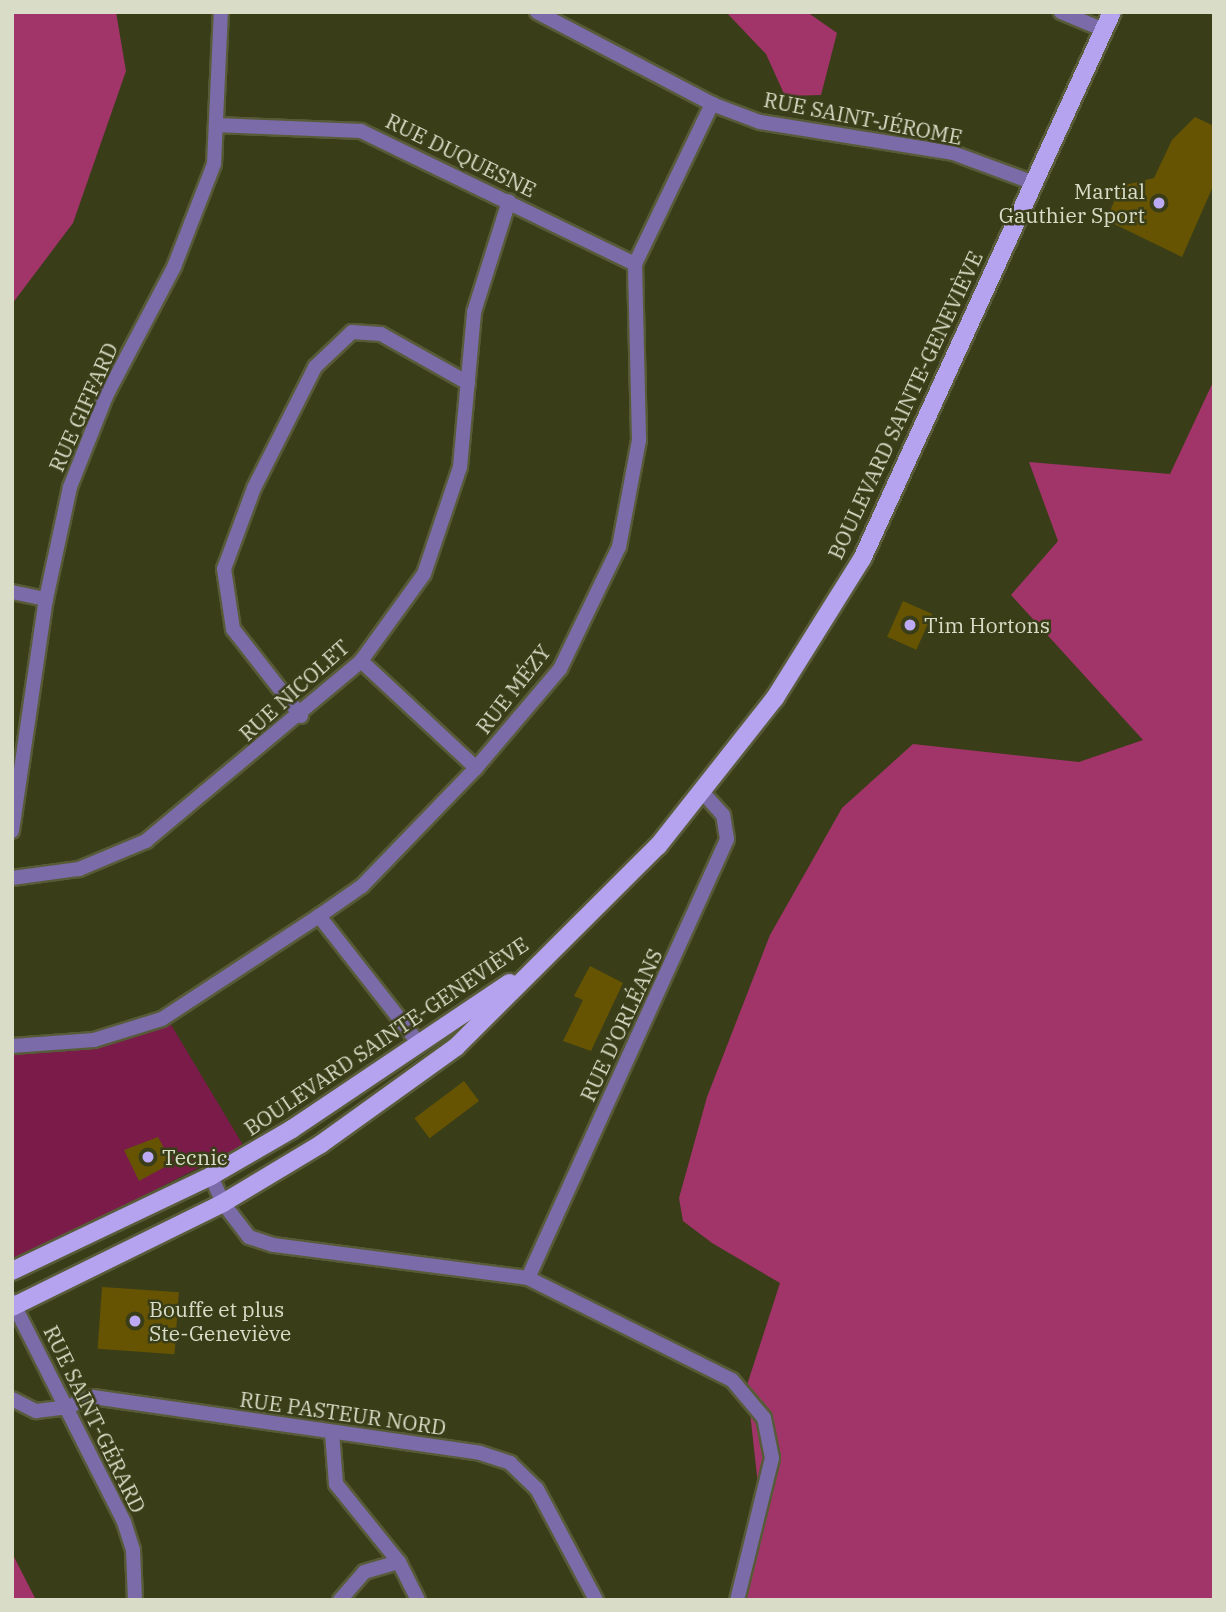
<!DOCTYPE html>
<meta charset="utf-8">
<style>
body{margin:0}
#map{position:relative;width:1226px;height:1612px;overflow:hidden;background:#3a3e18;font-family:"IBM Plex Serif",serif}
div>[style]{position:absolute}
.green>*{inset:0;background:#7a1b4a}
.forest>*{inset:0;background:#a13468}
.building>*{inset:0;background:#665403;transform-origin:0 0}
.roads{filter:drop-shadow(2px 0 #575b38) drop-shadow(-2px 0 #575b38) drop-shadow(0 2px #575b38) drop-shadow(0 -2px #575b38)}
.minor>*{height:14px;margin:-7px;padding:0 7px;transform-origin:7px;border-radius:7px;background:#7b6ba9}
.primary>*{height:18px;margin:-9px;padding:0 9px;transform-origin:9px;border-radius:9px;background:#b6a3ef}
.dots>*{width:19px;height:19px;translate:-50% -50%;box-sizing:border-box;border:4px solid #3a3e18;border-radius:50%}
span{translate:-50% -50%;white-space:nowrap;text-align:center;line-height:1.15;-webkit-text-stroke:5px #3a3e18;paint-order:stroke}
.street-label{font-size:21px;color:#d9ddc7}
.poi-label{font-size:21px;color:#d9ddc7}
.right{translate:-100% -50%;text-align:right}
.left{translate:0 -50%;text-align:left}
.frame{position:absolute;inset:0;border:14px solid #d9ddc7;pointer-events:none}
</style>
<div id="map">
<div class="green">
<i style="clip-path:polygon(167px 1018px,243px 1145px,12px 1263px,12px 1040px,96px 1040px,143px 1032px)"></i>
</div>
<div class="forest">
<i style="clip-path:polygon(12px 12px,116px 12px,126px 71px,73px 223px,12px 304px)"></i>
<i style="clip-path:polygon(726px 12px,807px 12px,837px 33px,821px 95px,785px 96px,766px 54px)"></i>
<i style="clip-path:polygon(1214px 380px,1214px 1600px,734px 1600px,758px 1485px,747px 1385px,780px 1283px,712px 1243px,683px 1221px,679px 1198px,707px 1097px,770px 935px,842px 808px,913px 744px,1079px 762px,1143px 740px,1011px 595px,1058px 541px,1029px 462px,1170px 474px)"></i>
<i style="clip-path:polygon(12px 1553px,36px 1600px,12px 1600px)"></i>
</div>
<div class="building">
<i style="clip-path:polygon(1195px 117px,1214px 126px,1214px 184px,1182px 257px,1106px 220px,1121px 186px,1154px 178px,1172px 140px)"></i>
<i style="left:903px;top:601px;width:32px;height:39px;rotate:24deg"></i>
<i style="clip-path:polygon(590px 966px,623px 983px,591px 1051px,563px 1041px,583px 1000px,574px 996px)"></i>
<i style="left:464px;top:1081px;width:25px;height:62px;rotate:53deg"></i>
<i style="clip-path:polygon(158px 1137px,172px 1163px,139px 1181px,124px 1150px)"></i>
<i style="left:102px;top:1287px;width:77px;height:62px;rotate:4deg"></i>
</div>
<div class="roads">
<div class="minor">
<i style="left:537px;top:12px;width:198px;rotate:27.7deg"></i>
<i style="left:712px;top:104px;width:51px;rotate:20.6deg"></i>
<i style="left:760px;top:122px;width:195px;rotate:9.1deg"></i>
<i style="left:953px;top:153px;width:86px;rotate:20.3deg"></i>
<i style="left:1061px;top:12px;width:47px;rotate:22.7deg"></i>
<i style="left:216px;top:125px;width:145px;rotate:2.4deg"></i>
<i style="left:361px;top:131px;width:305px;rotate:25.9deg"></i>
<i style="left:12px;top:592px;width:35px;rotate:12deg"></i>
<i style="left:361px;top:661px;width:157px;rotate:42.9deg"></i>
<i style="left:301px;top:716px;width:110px;rotate:-128deg"></i>
<i style="left:233px;top:629px;width:61px;rotate:-98.5deg"></i>
<i style="left:224px;top:569px;width:86px;rotate:-69.7deg"></i>
<i style="left:254px;top:488px;width:136px;rotate:-63.2deg"></i>
<i style="left:315px;top:367px;width:51px;rotate:-43.4deg"></i>
<i style="left:352px;top:332px;width:29px;rotate:4deg"></i>
<i style="left:381px;top:334px;width:100px;rotate:29.4deg"></i>
<i style="left:12px;top:831px;width:234px;rotate:-81.7deg"></i>
<i style="left:46px;top:599px;width:115px;rotate:-77.9deg"></i>
<i style="left:70px;top:487px;width:98px;rotate:-68.4deg"></i>
<i style="left:106px;top:396px;width:146px;rotate:-62.2deg"></i>
<i style="left:174px;top:267px;width:110px;rotate:-68.8deg"></i>
<i style="left:214px;top:164px;width:152px;rotate:-87.4deg"></i>
<i style="left:12px;top:878px;width:68px;rotate:-7.7deg"></i>
<i style="left:79px;top:869px;width:73px;rotate:-22.7deg"></i>
<i style="left:146px;top:841px;width:280px;rotate:-39.9deg"></i>
<i style="left:361px;top:661px;width:107px;rotate:-54.1deg"></i>
<i style="left:424px;top:574px;width:113px;rotate:-71.4deg"></i>
<i style="left:460px;top:467px;width:156px;rotate:-84.8deg"></i>
<i style="left:474px;top:312px;width:116px;rotate:-72.5deg"></i>
<i style="left:319px;top:916px;width:152px;rotate:51.9deg"></i>
<i style="left:12px;top:1046px;width:82px;rotate:-4.2deg"></i>
<i style="left:94px;top:1040px;width:71px;rotate:-17.2deg"></i>
<i style="left:162px;top:1019px;width:188px;rotate:-33.3deg"></i>
<i style="left:319px;top:916px;width:52px;rotate:-34.9deg"></i>
<i style="left:362px;top:886px;width:164px;rotate:-46deg"></i>
<i style="left:476px;top:768px;width:130px;rotate:-49.7deg"></i>
<i style="left:560px;top:669px;width:136px;rotate:-64.2deg"></i>
<i style="left:619px;top:547px;width:109px;rotate:-79.4deg"></i>
<i style="left:639px;top:440px;width:176px;rotate:-91.3deg"></i>
<i style="left:635px;top:264px;width:178px;rotate:-64.3deg"></i>
<i style="left:211px;top:1176px;width:30px;rotate:66deg"></i>
<i style="left:223px;top:1203px;width:43px;rotate:52.6deg"></i>
<i style="left:249px;top:1237px;width:26px;rotate:18deg"></i>
<i style="left:274px;top:1245px;width:256px;rotate:7.4deg"></i>
<i style="left:528px;top:1278px;width:228px;rotate:26.6deg"></i>
<i style="left:732px;top:1380px;width:50px;rotate:49.9deg"></i>
<i style="left:764px;top:1418px;width:41px;rotate:78.7deg"></i>
<i style="left:772px;top:1458px;width:146px;rotate:103.8deg"></i>
<i style="left:528px;top:1278px;width:482px;rotate:-65.6deg"></i>
<i style="left:727px;top:839px;width:24px;rotate:-99deg"></i>
<i style="left:723px;top:815px;width:30px;rotate:-132deg"></i>
<i style="left:12px;top:1301px;width:248px;rotate:63.1deg"></i>
<i style="left:124px;top:1522px;width:29px;rotate:72deg"></i>
<i style="left:133px;top:1550px;width:50px;rotate:87.7deg"></i>
<i style="left:12px;top:1399px;width:27px;rotate:27deg"></i>
<i style="left:36px;top:1411px;width:31px;rotate:-7deg"></i>
<i style="left:67px;top:1407px;width:28px;rotate:-21deg"></i>
<i style="left:93px;top:1397px;width:391px;rotate:8.2deg"></i>
<i style="left:480px;top:1453px;width:32px;rotate:18deg"></i>
<i style="left:510px;top:1463px;width:37px;rotate:44deg"></i>
<i style="left:537px;top:1489px;width:126px;rotate:62deg"></i>
<i style="left:332px;top:1433px;width:51px;rotate:85.5deg"></i>
<i style="left:336px;top:1484px;width:100px;rotate:51.1deg"></i>
<i style="left:399px;top:1562px;width:42px;rotate:63.4deg"></i>
<i style="left:340px;top:1600px;width:37px;rotate:-49deg"></i>
<i style="left:364px;top:1572px;width:36px;rotate:-16deg"></i>
</div>
<div class="primary">
<i style="left:12px;top:1271px;width:221px;rotate:-25.5deg"></i>
<i style="left:211px;top:1176px;width:94px;rotate:-30.1deg"></i>
<i style="left:292px;top:1129px;width:262px;rotate:-33.9deg"></i>
<i style="left:12px;top:1307px;width:235px;rotate:-26.2deg"></i>
<i style="left:223px;top:1203px;width:114px;rotate:-31deg"></i>
<i style="left:321px;top:1144px;width:166px;rotate:-35.7deg"></i>
<i style="left:456px;top:1047px;width:285px;rotate:-44.9deg"></i>
<i style="left:658px;top:846px;width:189px;rotate:-51.7deg"></i>
<i style="left:775px;top:698px;width:164px;rotate:-58deg"></i>
<i style="left:862px;top:559px;width:601px;rotate:-65.44deg"></i>
</div>
</div>
<div class="dots">
<i style="left:1159px;top:203px;background:#bcaaf5"></i>
<i style="left:910px;top:625px;background:#bcaaf5"></i>
<i style="left:148px;top:1157px;background:#bcaaf5"></i>
<i style="left:135px;top:1321px;background:#bcaaf5"></i>
</div>
<div class="street-label">
<span style="left:863px;top:118px;rotate:11deg">RUE SAINT-JÉROME</span>
<span style="left:461px;top:155px;rotate:26deg">RUE DUQUESNE</span>
<span style="left:905px;top:405px;rotate:-65deg">BOULEVARD SAINTE-GENEVIÈVE</span>
<span style="left:83px;top:407px;rotate:-66deg">RUE GIFFARD</span>
<span style="left:513px;top:689px;rotate:-52deg">RUE MÉZY</span>
<span style="left:294px;top:690px;rotate:-42deg">RUE NICOLET</span>
<span style="left:621px;top:1025px;rotate:-65deg">RUE D'ORLÉANS</span>
<span style="left:386px;top:1036px;rotate:-34deg">BOULEVARD SAINTE-GENEVIÈVE</span>
<span style="left:343px;top:1413px;rotate:8deg">RUE PASTEUR NORD</span>
<span style="left:95px;top:1419px;rotate:64deg">RUE SAINT-GÉRARD</span>
</div>
<div class="poi-label">
<span class="right" style="left:1145px;top:203px">Martial<br>Gauthier Sport</span>
<span class="left" style="left:924px;top:625px">Tim Hortons</span>
<span class="left" style="left:162px;top:1157px">Tecnic</span>
<span class="left" style="left:149px;top:1321px">Bouffe et plus<br>Ste-Geneviève</span>
</div>
<div class="frame"></div>
</div>
